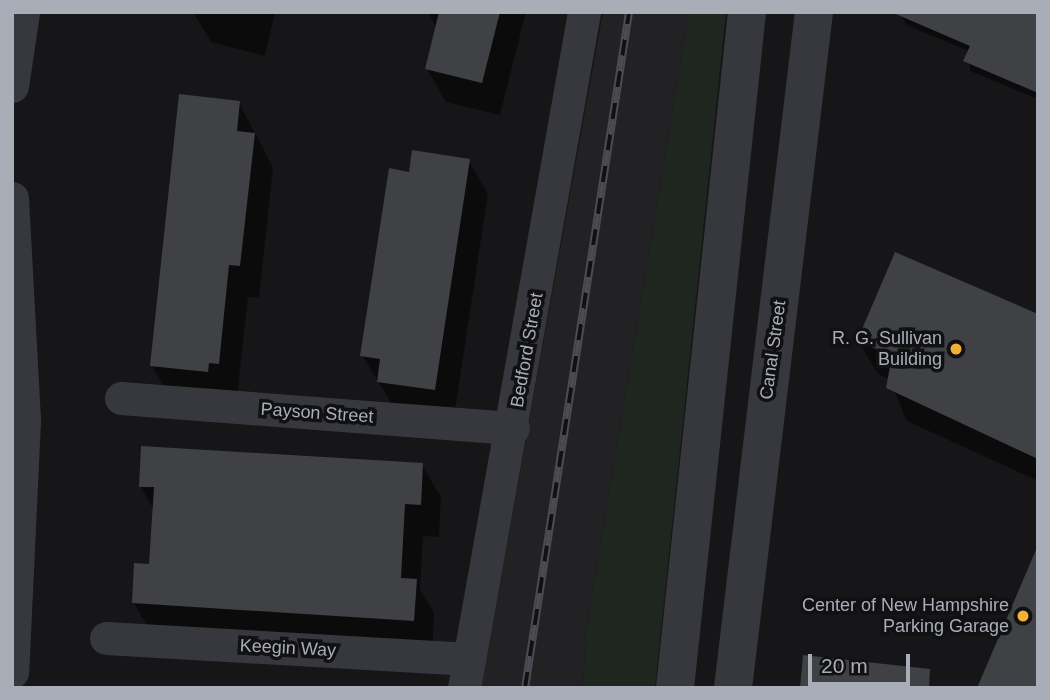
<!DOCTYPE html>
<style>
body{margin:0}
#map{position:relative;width:1050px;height:700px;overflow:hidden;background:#161618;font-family:Helvetica,sans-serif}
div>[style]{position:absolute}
.built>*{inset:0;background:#222225}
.green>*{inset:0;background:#1e261f}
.shadow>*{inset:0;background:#0007}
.building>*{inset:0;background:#404145}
.minor>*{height:33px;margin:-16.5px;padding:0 16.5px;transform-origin:16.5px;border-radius:16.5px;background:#37383d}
.tertiary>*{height:38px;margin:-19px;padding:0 19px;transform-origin:19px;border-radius:19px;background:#37383d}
.rail>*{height:8px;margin-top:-4px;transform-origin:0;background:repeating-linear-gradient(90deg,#111113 0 16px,#4a4c52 0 32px);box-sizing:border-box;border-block:2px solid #4a4c52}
.dots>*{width:19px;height:19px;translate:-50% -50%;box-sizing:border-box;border:4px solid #111113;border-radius:50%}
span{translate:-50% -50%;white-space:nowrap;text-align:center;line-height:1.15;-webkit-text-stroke:7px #111113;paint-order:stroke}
.poi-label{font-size:18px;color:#a8adb8}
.right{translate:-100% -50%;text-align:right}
.street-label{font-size:18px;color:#a8adb8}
.frame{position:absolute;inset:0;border:14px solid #a8adb8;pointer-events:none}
.scale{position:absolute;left:808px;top:654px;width:102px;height:32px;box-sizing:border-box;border:4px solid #a8adb8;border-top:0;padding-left:9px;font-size:21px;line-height:24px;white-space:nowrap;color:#a8adb8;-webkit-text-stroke:5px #111113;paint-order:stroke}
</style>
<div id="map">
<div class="built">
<i style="clip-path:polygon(603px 12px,689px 12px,586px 631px,583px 688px,481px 688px)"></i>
</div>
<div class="green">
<i style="clip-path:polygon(689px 12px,726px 12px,655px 688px,583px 688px,586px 631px)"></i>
</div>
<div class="shadow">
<i style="clip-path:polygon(193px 12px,275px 12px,265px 56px,211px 42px)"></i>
<i style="clip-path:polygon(428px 12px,526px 12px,500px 115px,446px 102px,427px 69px,437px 28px)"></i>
<i style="clip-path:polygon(1038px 12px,1038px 99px,970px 71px,969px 51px,906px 25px,901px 15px)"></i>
<i style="clip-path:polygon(239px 103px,273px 167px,259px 298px,248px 297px,237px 396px,171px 399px,152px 366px)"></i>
<i style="clip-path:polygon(469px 161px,488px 194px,453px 423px,398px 414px,362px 355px,410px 174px)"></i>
<i style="clip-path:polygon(1038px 316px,1038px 481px,907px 421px,889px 379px,878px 374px,858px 341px)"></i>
<i style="clip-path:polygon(422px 465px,441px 497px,439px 537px,423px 536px,420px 589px,434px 613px,432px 653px,153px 636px,134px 603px,151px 566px,154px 510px,140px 486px)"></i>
</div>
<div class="building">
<i style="clip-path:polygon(439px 12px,500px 12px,482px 83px,425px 69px)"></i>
<i style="clip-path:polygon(891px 12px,1038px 12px,1038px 93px,963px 61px,970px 46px)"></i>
<i style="clip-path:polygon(179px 94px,240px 101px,237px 131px,255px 133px,240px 266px,229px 265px,219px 364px,209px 363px,208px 372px,150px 366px)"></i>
<i style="clip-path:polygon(412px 150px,470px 159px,435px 390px,377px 382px,380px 359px,360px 356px,389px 168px,409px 172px)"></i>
<i style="clip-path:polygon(895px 252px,1038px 314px,1038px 459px,886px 388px,892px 356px,857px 341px)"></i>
<i style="clip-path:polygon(141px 446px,423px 463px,421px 505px,405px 504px,401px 578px,417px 579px,414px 621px,132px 603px,134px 563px,149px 564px,154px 487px,139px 487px)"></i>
<i style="clip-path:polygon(1038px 545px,1038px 688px,977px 688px)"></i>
<i style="clip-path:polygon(803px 655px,930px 669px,929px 688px,800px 688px)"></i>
</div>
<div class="minor">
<i style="left:12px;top:86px;width:75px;rotate:-81.5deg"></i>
<i style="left:12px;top:198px;width:223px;rotate:86.9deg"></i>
<i style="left:24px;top:421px;width:251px;rotate:92.7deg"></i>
<i style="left:121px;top:398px;width:393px;rotate:4.4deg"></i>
<i style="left:106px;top:638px;width:364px;rotate:3.3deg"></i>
<i style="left:464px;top:688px;width:687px;rotate:-79.93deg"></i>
</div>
<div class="tertiary">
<i style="left:675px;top:688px;width:680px;rotate:-83.92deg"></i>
<i style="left:733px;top:688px;width:681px;rotate:-83.17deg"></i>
</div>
<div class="rail">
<i style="left:525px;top:688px;width:684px;rotate:-81.25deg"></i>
</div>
<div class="dots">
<i style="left:956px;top:349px;background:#f2b134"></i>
<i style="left:1023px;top:616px;background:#f2b134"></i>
</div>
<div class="poi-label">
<span class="right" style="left:942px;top:349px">R. G. Sullivan<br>Building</span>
<span class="right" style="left:1009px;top:616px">Center of New Hampshire<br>Parking Garage</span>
</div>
<div class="street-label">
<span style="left:527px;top:350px;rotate:-80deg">Bedford Street</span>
<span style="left:773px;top:350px;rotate:-82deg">Canal Street</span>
<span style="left:317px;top:413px;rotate:4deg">Payson Street</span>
<span style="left:288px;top:648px;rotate:3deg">Keegin Way</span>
</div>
<div class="frame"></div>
<div class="scale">20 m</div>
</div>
